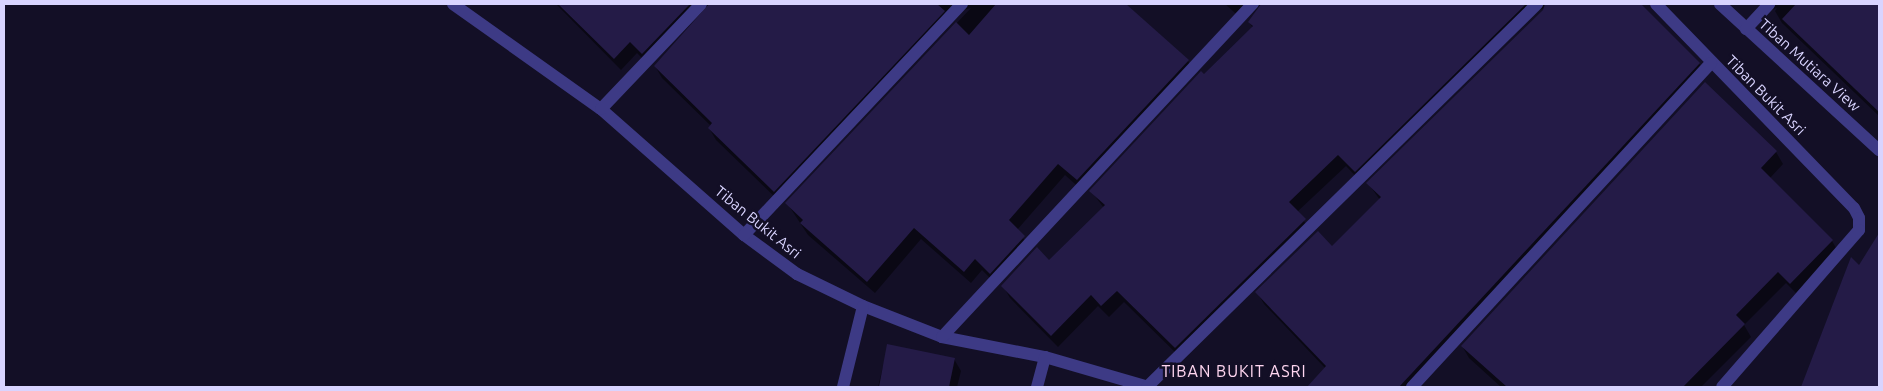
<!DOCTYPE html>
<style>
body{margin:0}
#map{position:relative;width:1883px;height:391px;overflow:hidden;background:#130f26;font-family:Ubuntu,sans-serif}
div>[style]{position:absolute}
.shadow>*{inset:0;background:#0007}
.building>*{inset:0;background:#241b47}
.minor>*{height:12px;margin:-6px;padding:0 6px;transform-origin:6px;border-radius:6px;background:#3d3a85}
span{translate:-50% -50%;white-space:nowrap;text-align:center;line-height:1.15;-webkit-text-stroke:5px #130f26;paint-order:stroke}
.street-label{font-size:15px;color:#d9d4ff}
.neighbourhood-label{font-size:16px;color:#ffd6f0;letter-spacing:1px}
.frame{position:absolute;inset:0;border:5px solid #d9d4ff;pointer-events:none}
</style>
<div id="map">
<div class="shadow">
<i style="clip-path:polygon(556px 4px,1125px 4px,1188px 61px,1195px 73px,1084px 192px,1065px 175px,1017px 230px,1031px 249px,997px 285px,982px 270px,971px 283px,921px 239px,875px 293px,808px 235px,787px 203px,971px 8px,963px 10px,781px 203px,716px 140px,709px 128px,711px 126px,662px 78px,655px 66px,708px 10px,702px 10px,649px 65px,637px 53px,621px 70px)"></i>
<i style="clip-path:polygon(1225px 4px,1637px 4px,1699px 63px,1706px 75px,1415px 387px,1312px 387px,1311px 385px,1325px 368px,1264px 304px,1257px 292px,1332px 248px,1380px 200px,1368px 183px,1546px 8px,1538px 10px,1362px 183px,1346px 166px,1297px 212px,1312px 232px,1182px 359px,1124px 302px,1109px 317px,1098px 306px,1058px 347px,1010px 298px,1003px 286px,1049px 262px,1104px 208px,1091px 191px,1253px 28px,1249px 22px,1261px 5px,1244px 21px)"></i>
<i style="clip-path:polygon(1762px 4px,1879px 4px,1879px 116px,1782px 23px,1775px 11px,1777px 8px,1769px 11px)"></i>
<i style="clip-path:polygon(1776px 152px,1783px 164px,1770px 178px,1832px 241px,1839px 253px,1798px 295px,1786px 283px,1744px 325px,1751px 337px,1701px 387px,1501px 387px,1469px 358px,1462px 346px)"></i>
<i style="clip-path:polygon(1879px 236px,1879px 387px,1803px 387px,1851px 260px,1859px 267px)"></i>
<i style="clip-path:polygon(888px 346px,954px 359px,961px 371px,957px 387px,878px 387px)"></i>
</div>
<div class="building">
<i style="clip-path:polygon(558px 4px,690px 4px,642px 54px,630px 42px,614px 59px)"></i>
<i style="clip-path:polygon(709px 4px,937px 4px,945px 11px,774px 192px,708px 128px,712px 123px,654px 66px)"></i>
<i style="clip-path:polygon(996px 4px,1126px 4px,1189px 60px,1077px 180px,1058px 164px,1009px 220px,1025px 236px,990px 274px,975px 259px,964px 272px,914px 228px,867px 282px,800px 223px,803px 220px,785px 203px,956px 22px,969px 35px)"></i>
<i style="clip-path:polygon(1261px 4px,1526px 4px,1355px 172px,1338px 155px,1289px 202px,1306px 219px,1175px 348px,1117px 291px,1101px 306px,1091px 295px,1051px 336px,1001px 286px,1037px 247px,1049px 260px,1105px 205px,1089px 191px,1201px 71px,1204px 74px,1253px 26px,1248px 22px)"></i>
<i style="clip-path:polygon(1545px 4px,1641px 4px,1700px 63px,1399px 387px,1307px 387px,1326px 366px,1255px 292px,1318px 231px,1332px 246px,1381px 197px,1366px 183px,1543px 10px)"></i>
<i style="clip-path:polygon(1796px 4px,1879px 4px,1879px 112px,1782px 19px)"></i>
<i style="clip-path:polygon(1705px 82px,1777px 151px,1761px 168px,1833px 240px,1790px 284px,1778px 272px,1736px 315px,1745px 324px,1683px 387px,1507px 387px,1461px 346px)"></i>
<i style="clip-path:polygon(1879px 233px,1879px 387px,1801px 387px,1851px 257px,1859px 265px)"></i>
<i style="clip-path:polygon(887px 344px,955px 358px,949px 387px,879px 387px)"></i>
</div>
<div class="minor">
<i style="left:453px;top:4px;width:181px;rotate:35.4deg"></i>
<i style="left:601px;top:109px;width:191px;rotate:41.4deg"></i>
<i style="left:744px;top:235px;width:66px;rotate:36.3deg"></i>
<i style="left:797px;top:274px;width:73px;rotate:25.9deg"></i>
<i style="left:863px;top:306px;width:85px;rotate:21.4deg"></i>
<i style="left:942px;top:337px;width:105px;rotate:11deg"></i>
<i style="left:1045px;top:357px;width:107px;rotate:16.2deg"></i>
<i style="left:1656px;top:4px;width:284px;rotate:45.9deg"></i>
<i style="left:1854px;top:208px;width:11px;rotate:63deg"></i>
<i style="left:1859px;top:218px;width:12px;rotate:90deg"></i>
<i style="left:1859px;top:230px;width:208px;rotate:131.1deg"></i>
<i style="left:1720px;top:4px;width:216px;rotate:42.6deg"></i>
<i style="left:1746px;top:29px;width:34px;rotate:-47deg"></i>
<i style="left:601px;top:109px;width:145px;rotate:-46.4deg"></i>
<i style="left:744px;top:235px;width:318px;rotate:-46.7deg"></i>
<i style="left:942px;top:337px;width:456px;rotate:-47deg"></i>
<i style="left:843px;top:387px;width:83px;rotate:-76.1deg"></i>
<i style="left:1037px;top:387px;width:31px;rotate:-75deg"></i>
<i style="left:1147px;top:387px;width:547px;rotate:-44.48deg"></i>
<i style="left:1412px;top:387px;width:441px;rotate:-47.3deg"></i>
</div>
<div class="street-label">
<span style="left:1810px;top:65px;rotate:42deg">Tiban Mutiara View</span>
<span style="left:1766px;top:95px;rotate:45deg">Tiban Bukit Asri</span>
<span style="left:758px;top:222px;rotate:39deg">Tiban Bukit Asri</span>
</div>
<div class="neighbourhood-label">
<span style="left:1234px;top:371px">TIBAN BUKIT ASRI</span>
</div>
<div class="frame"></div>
</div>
